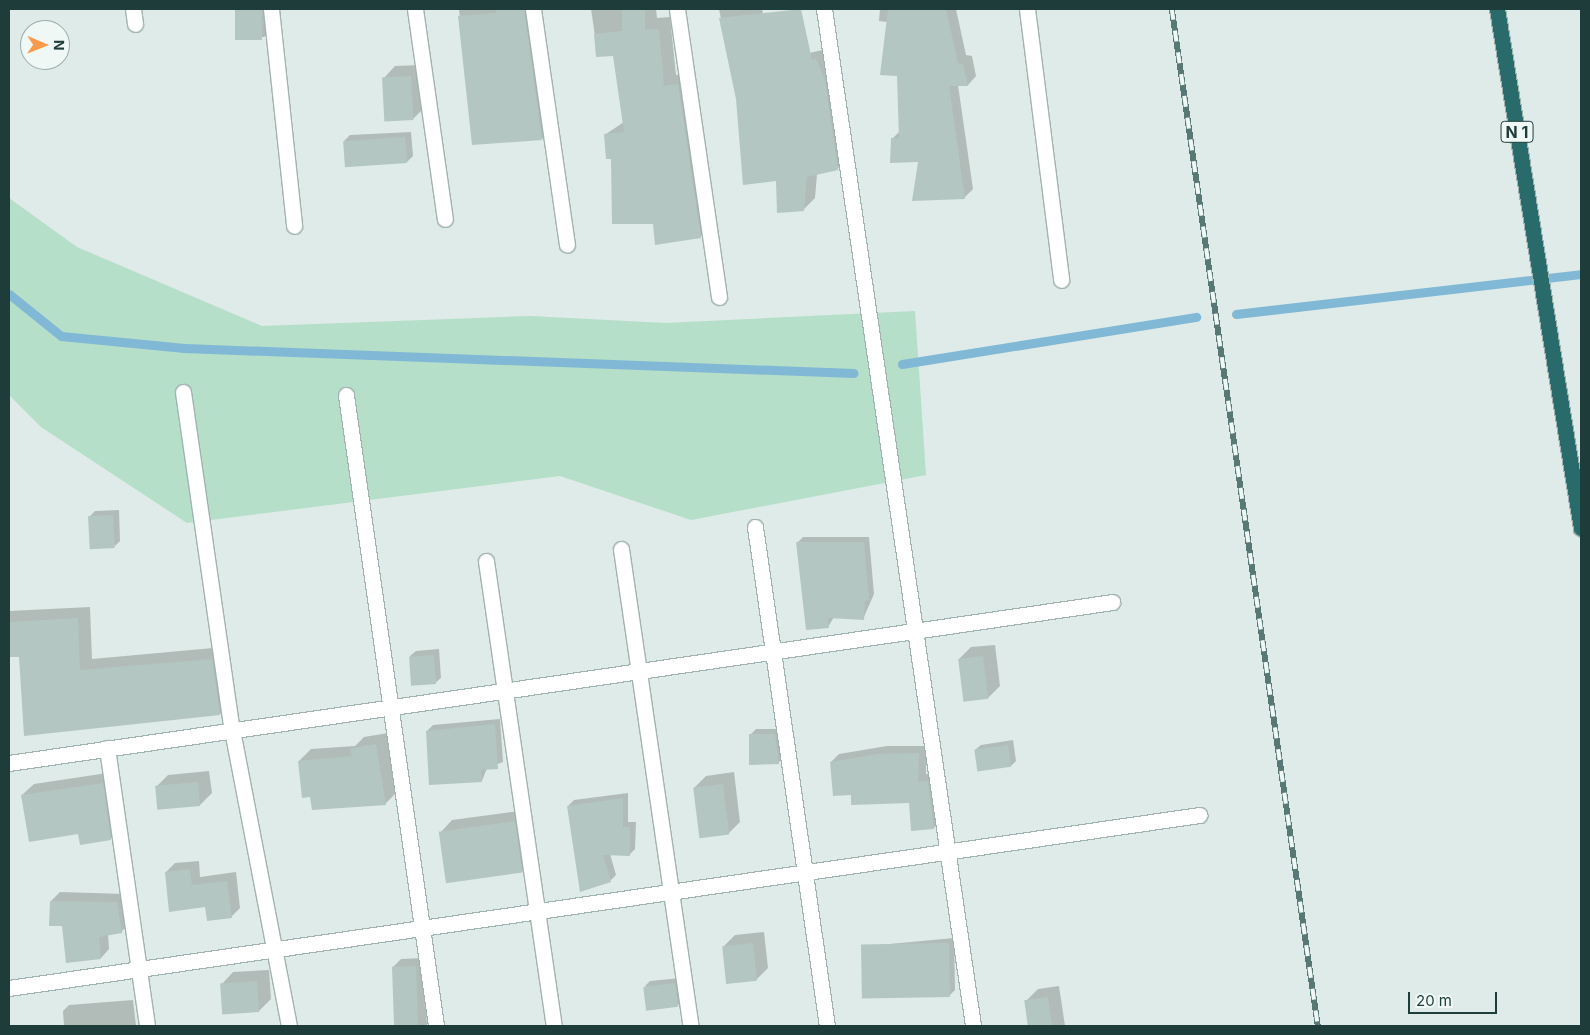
<!DOCTYPE html>
<style>
body{margin:0}
#map{position:relative;width:1590px;height:1035px;overflow:hidden;background:#deebe8;font-family:Inter,sans-serif}
div>[style]{position:absolute}
.green>*{inset:0;background:#b5dfc8}
.shadow>*{inset:0;background:#0003}
.stream>*{height:9px;margin:-4.5px;padding:0 4.5px;transform-origin:4.5px;border-radius:4.5px;background:#81b8d6}
.building>*{inset:0;background:#b4c6c2;transform-origin:0 0}
.roads{filter:drop-shadow(1px 0 #a1b3b0) drop-shadow(-1px 0 #a1b3b0) drop-shadow(0 1px #a1b3b0) drop-shadow(0 -1px #a1b3b0)}
.street>*{height:15px;margin:-7.5px;padding:0 7.5px;transform-origin:7.5px;border-radius:7.5px;background:#fff}
.highway>*{height:15px;margin:-7.5px;padding:0 7.5px;transform-origin:7.5px;border-radius:7.5px;background:#286b6a}
.rail>*{height:5.5px;margin-top:-2.75px;transform-origin:0;background:repeating-linear-gradient(90deg,#eff8f5 0 11px,#587876 0 22px);box-sizing:border-box;border-block:1px solid #587876}
span{translate:-50% -50%;white-space:nowrap;text-align:center;line-height:1.15;-webkit-text-stroke:4px #eff8f5;paint-order:stroke}
.shield-label span{padding:1px 4px;background:#eff8f5;border:1px solid;border-radius:4px;-webkit-text-stroke-width:0}
.shield-label{font-size:16px;color:#1e3c3a;font-weight:700}
.frame{position:absolute;inset:0;border:10px solid #1e3c3a;pointer-events:none}
.north{position:absolute;left:20px;top:20px;width:50px;height:50px;box-sizing:border-box;background:#eff8f5;border:1px solid #9badaa;border-radius:50%;rotate:91deg;font-size:14px;font-weight:700;line-height:20px;text-align:center;color:#1e3c3a}
.north::after{content:'';display:block;margin:auto;width:18px;height:22px;background:#fd994a;clip-path:polygon(50% 0,100% 100%,50% 72%,0 100%)}
.scale{position:absolute;left:1408px;top:992px;width:89px;height:22px;box-sizing:border-box;border:2px solid #1e3c3a;border-top:0;padding-left:6px;font-size:15px;line-height:18px;white-space:nowrap;color:#1e3c3a;-webkit-text-stroke:4px #eff8f5;paint-order:stroke}
</style>
<div id="map">
<div class="green">
<i style="clip-path:polygon(9px 198px,77px 247px,262px 326px,530px 316px,666px 323px,915px 311px,926px 475px,691px 520px,560px 476px,187px 523px,41px 427px,9px 395px)"></i>
</div>
<div class="shadow">
<i style="clip-path:polygon(236px 9px,275px 9px,276px 25px,264px 37px,237px 39px)"></i>
<i style="clip-path:polygon(459px 9px,537px 9px,554px 127px,542px 139px,473px 144px)"></i>
<i style="clip-path:polygon(591px 9px,656px 9px,657px 18px,670px 17px,676px 75px,690px 73px,712px 225px,700px 237px,655px 223px,613px 158px,606px 134px,624px 122px,614px 54px,598px 56px)"></i>
<i style="clip-path:polygon(719px 9px,762px 9px,782px 121px,809px 53px,827px 49px,849px 157px,837px 169px,817px 174px,815px 198px,804px 209px,778px 180px,737px 98px)"></i>
<i style="clip-path:polygon(880px 9px,956px 9px,966px 55px,972px 56px,976px 76px,968px 85px,958px 85px,973px 189px,964px 198px,892px 139px,900px 131px,899px 74px,887px 22px,879px 21px)"></i>
<i style="clip-path:polygon(422px 65px,425px 107px,413px 119px,384px 78px,395px 66px)"></i>
<i style="clip-path:polygon(411px 132px,413px 156px,407px 162px,344px 141px,350px 135px)"></i>
<i style="clip-path:polygon(119px 510px,120px 541px,115px 546px,89px 517px,95px 511px)"></i>
<i style="clip-path:polygon(803px 537px,869px 537px,874px 594px,863px 619px,834px 617px,828px 627px,797px 543px)"></i>
<i style="clip-path:polygon(90px 607px,92px 659px,224px 647px,232px 702px,220px 714px,20px 655px,9px 656px,9px 611px)"></i>
<i style="clip-path:polygon(995px 645px,1000px 686px,988px 698px,959px 659px,971px 647px)"></i>
<i style="clip-path:polygon(439px 649px,441px 678px,435px 683px,410px 656px,416px 651px)"></i>
<i style="clip-path:polygon(500px 719px,503px 762px,487px 768px,482px 781px,427px 731px,433px 725px)"></i>
<i style="clip-path:polygon(756px 729px,781px 729px,784px 757px,778px 763px,750px 735px)"></i>
<i style="clip-path:polygon(388px 733px,397px 792px,385px 804px,312px 796px,299px 761px,311px 749px,355px 746px,364px 737px)"></i>
<i style="clip-path:polygon(1013px 740px,1016px 761px,1011px 766px,975px 750px,981px 745px)"></i>
<i style="clip-path:polygon(887px 746px,926px 746px,926px 774px,935px 773px,942px 819px,934px 828px,910px 802px,852px 794px,831px 762px,839px 754px)"></i>
<i style="clip-path:polygon(209px 771px,212px 793px,200px 805px,156px 787px,168px 775px)"></i>
<i style="clip-path:polygon(114px 772px,122px 827px,110px 839px,79px 832px,22px 795px,34px 784px)"></i>
<i style="clip-path:polygon(734px 772px,740px 822px,728px 834px,694px 788px,706px 776px)"></i>
<i style="clip-path:polygon(628px 793px,628px 822px,636px 822px,635px 849px,629px 855px,610px 854px,616px 875px,610px 881px,568px 806px,574px 800px)"></i>
<i style="clip-path:polygon(526px 810px,534px 860px,522px 872px,441px 832px,452px 820px)"></i>
<i style="clip-path:polygon(199px 861px,200px 877px,236px 872px,240px 908px,231px 917px,206px 906px,166px 872px,175px 863px)"></i>
<i style="clip-path:polygon(60px 892px,125px 894px,130px 923px,121px 932px,108px 934px,109px 949px,101px 958px,63px 925px,51px 901px)"></i>
<i style="clip-path:polygon(764px 932px,768px 968px,756px 980px,723px 947px,735px 935px)"></i>
<i style="clip-path:polygon(954px 938px,955px 990px,949px 996px,862px 952px,868px 946px)"></i>
<i style="clip-path:polygon(423px 958px,427px 1026px,396px 1026px,393px 967px,401px 959px)"></i>
<i style="clip-path:polygon(269px 970px,271px 999px,259px 1011px,222px 984px,233px 972px)"></i>
<i style="clip-path:polygon(681px 978px,683px 1000px,677px 1006px,645px 986px,650px 981px)"></i>
<i style="clip-path:polygon(1059px 986px,1065px 1026px,1029px 1026px,1026px 1001px,1038px 989px)"></i>
<i style="clip-path:polygon(133px 1000px,136px 1026px,64px 1026px,63px 1011px,69px 1005px)"></i>
</div>
<div class="stream">
<i style="left:9px;top:294px;width:67px;rotate:38.9deg"></i>
<i style="left:61px;top:336px;width:124px;rotate:5.6deg"></i>
<i style="left:184px;top:348px;width:670px;rotate:2.14deg"></i>
<i style="left:1236px;top:314px;width:347px;rotate:-6.6deg"></i>
<i style="left:902px;top:364px;width:298px;rotate:-9.1deg"></i>
</div>
<div class="building">
<i style="left:235px;top:9px;width:27px;height:31px"></i>
<i style="clip-path:polygon(496px 9px,524px 9px,542px 140px,472px 145px,458px 16px,496px 13px)"></i>
<i style="clip-path:polygon(622px 9px,645px 9px,645px 30px,659px 29px,664px 86px,678px 84px,701px 238px,655px 245px,653px 224px,612px 224px,611px 159px,606px 159px,604px 134px,624px 132px,613px 56px,596px 57px,594px 34px,622px 31px)"></i>
<i style="clip-path:polygon(801px 9px,812px 60px,816px 59px,825px 80px,838px 170px,807px 177px,804px 211px,777px 213px,776px 181px,743px 185px,736px 99px,719px 18px)"></i>
<i style="clip-path:polygon(888px 9px,946px 9px,958px 63px,963px 64px,968px 86px,949px 86px,965px 199px,912px 201px,918px 162px,890px 163px,891px 138px,899px 138px,897px 76px,880px 75px)"></i>
<i style="left:411px;top:76px;width:44px;height:29px;rotate:87deg"></i>
<i style="left:405px;top:137px;width:26px;height:62px;rotate:86deg"></i>
<i style="left:113px;top:515px;width:33px;height:25px;rotate:87deg"></i>
<i style="clip-path:polygon(796px 542px,864px 542px,869px 601px,865px 600px,864px 620px,828px 618px,829px 628px,806px 630px)"></i>
<i style="clip-path:polygon(78px 618px,80px 670px,212px 659px,220px 715px,24px 736px,19px 657px,9px 657px,9px 622px)"></i>
<i style="left:434px;top:655px;width:29px;height:25px;rotate:86deg"></i>
<i style="left:983px;top:656px;width:43px;height:25px;rotate:83deg"></i>
<i style="clip-path:polygon(495px 724px,498px 769px,481px 770px,482px 782px,429px 785px,426px 731px)"></i>
<i style="clip-path:polygon(749px 734px,775px 734px,779px 764px,749px 765px)"></i>
<i style="clip-path:polygon(376px 744px,386px 805px,312px 810px,310px 797px,302px 798px,298px 761px,352px 756px,350px 749px)"></i>
<i style="left:1008px;top:745px;width:22px;height:34px;rotate:82deg"></i>
<i style="clip-path:polygon(919px 753px,918px 782px,928px 781px,934px 829px,911px 831px,909px 803px,851px 805px,851px 795px,833px 796px,830px 762px,878px 754px)"></i>
<i style="left:198px;top:782px;width:24px;height:43px;rotate:85deg"></i>
<i style="clip-path:polygon(103px 783px,111px 840px,80px 845px,78px 834px,29px 842px,21px 795px)"></i>
<i style="left:723px;top:784px;width:51px;height:30px;rotate:83deg"></i>
<i style="clip-path:polygon(623px 798px,623px 827px,630px 827px,630px 856px,603px 855px,611px 882px,580px 892px,567px 806px)"></i>
<i style="left:515px;top:821px;width:52px;height:77px;rotate:82deg"></i>
<i style="clip-path:polygon(190px 869px,192px 885px,227px 881px,232px 918px,207px 921px,205px 907px,169px 912px,165px 872px)"></i>
<i style="clip-path:polygon(50px 901px,117px 902px,122px 933px,99px 937px,101px 959px,66px 963px,62px 926px,49px 926px)"></i>
<i style="left:753px;top:943px;width:38px;height:31px;rotate:84deg"></i>
<i style="left:949px;top:943px;width:54px;height:88px;rotate:89deg"></i>
<i style="left:416px;top:966px;width:60px;height:24px;rotate:88deg"></i>
<i style="left:257px;top:981px;width:31px;height:37px;rotate:86deg"></i>
<i style="left:675px;top:983px;width:24px;height:32px;rotate:83deg"></i>
<i style="left:1048px;top:997px;width:29px;height:24px;rotate:82deg"></i>
</div>
<div class="roads">
<div class="street">
<i style="left:133px;top:9px;width:15px;rotate:82deg"></i>
<i style="left:271px;top:9px;width:218px;rotate:83.9deg"></i>
<i style="left:415px;top:9px;width:212px;rotate:81.9deg"></i>
<i style="left:533px;top:9px;width:238px;rotate:81.8deg"></i>
<i style="left:677px;top:9px;width:291px;rotate:81.7deg"></i>
<i style="left:824px;top:9px;width:1028px;rotate:81.66deg"></i>
<i style="left:1027px;top:9px;width:273px;rotate:82.8deg"></i>
<i style="left:183px;top:392px;width:342px;rotate:81.8deg"></i>
<i style="left:232px;top:730px;width:301px;rotate:79.1deg"></i>
<i style="left:346px;top:395px;width:637px;rotate:81.88deg"></i>
<i style="left:755px;top:527px;width:504px;rotate:81.79deg"></i>
<i style="left:621px;top:549px;width:482px;rotate:81.7deg"></i>
<i style="left:486px;top:561px;width:470px;rotate:81.7deg"></i>
<i style="left:107px;top:748px;width:281px;rotate:81.8deg"></i>
<i style="left:9px;top:763px;width:1115px;rotate:-8.3deg"></i>
<i style="left:9px;top:988px;width:1203px;rotate:-8.27deg"></i>
</div>
<div class="highway">
<i style="left:1497px;top:9px;width:526px;rotate:80.81deg"></i>
</div>
</div>
<div class="rail">
<i style="left:1172px;top:9px;width:1027px;rotate:81.83deg"></i>
</div>
<div class="shield-label">
<span style="left:1517px;top:132px">N 1</span>
</div>
<div class="frame"></div>
<div class="north">N</div>
<div class="scale">20 m</div>
</div>
